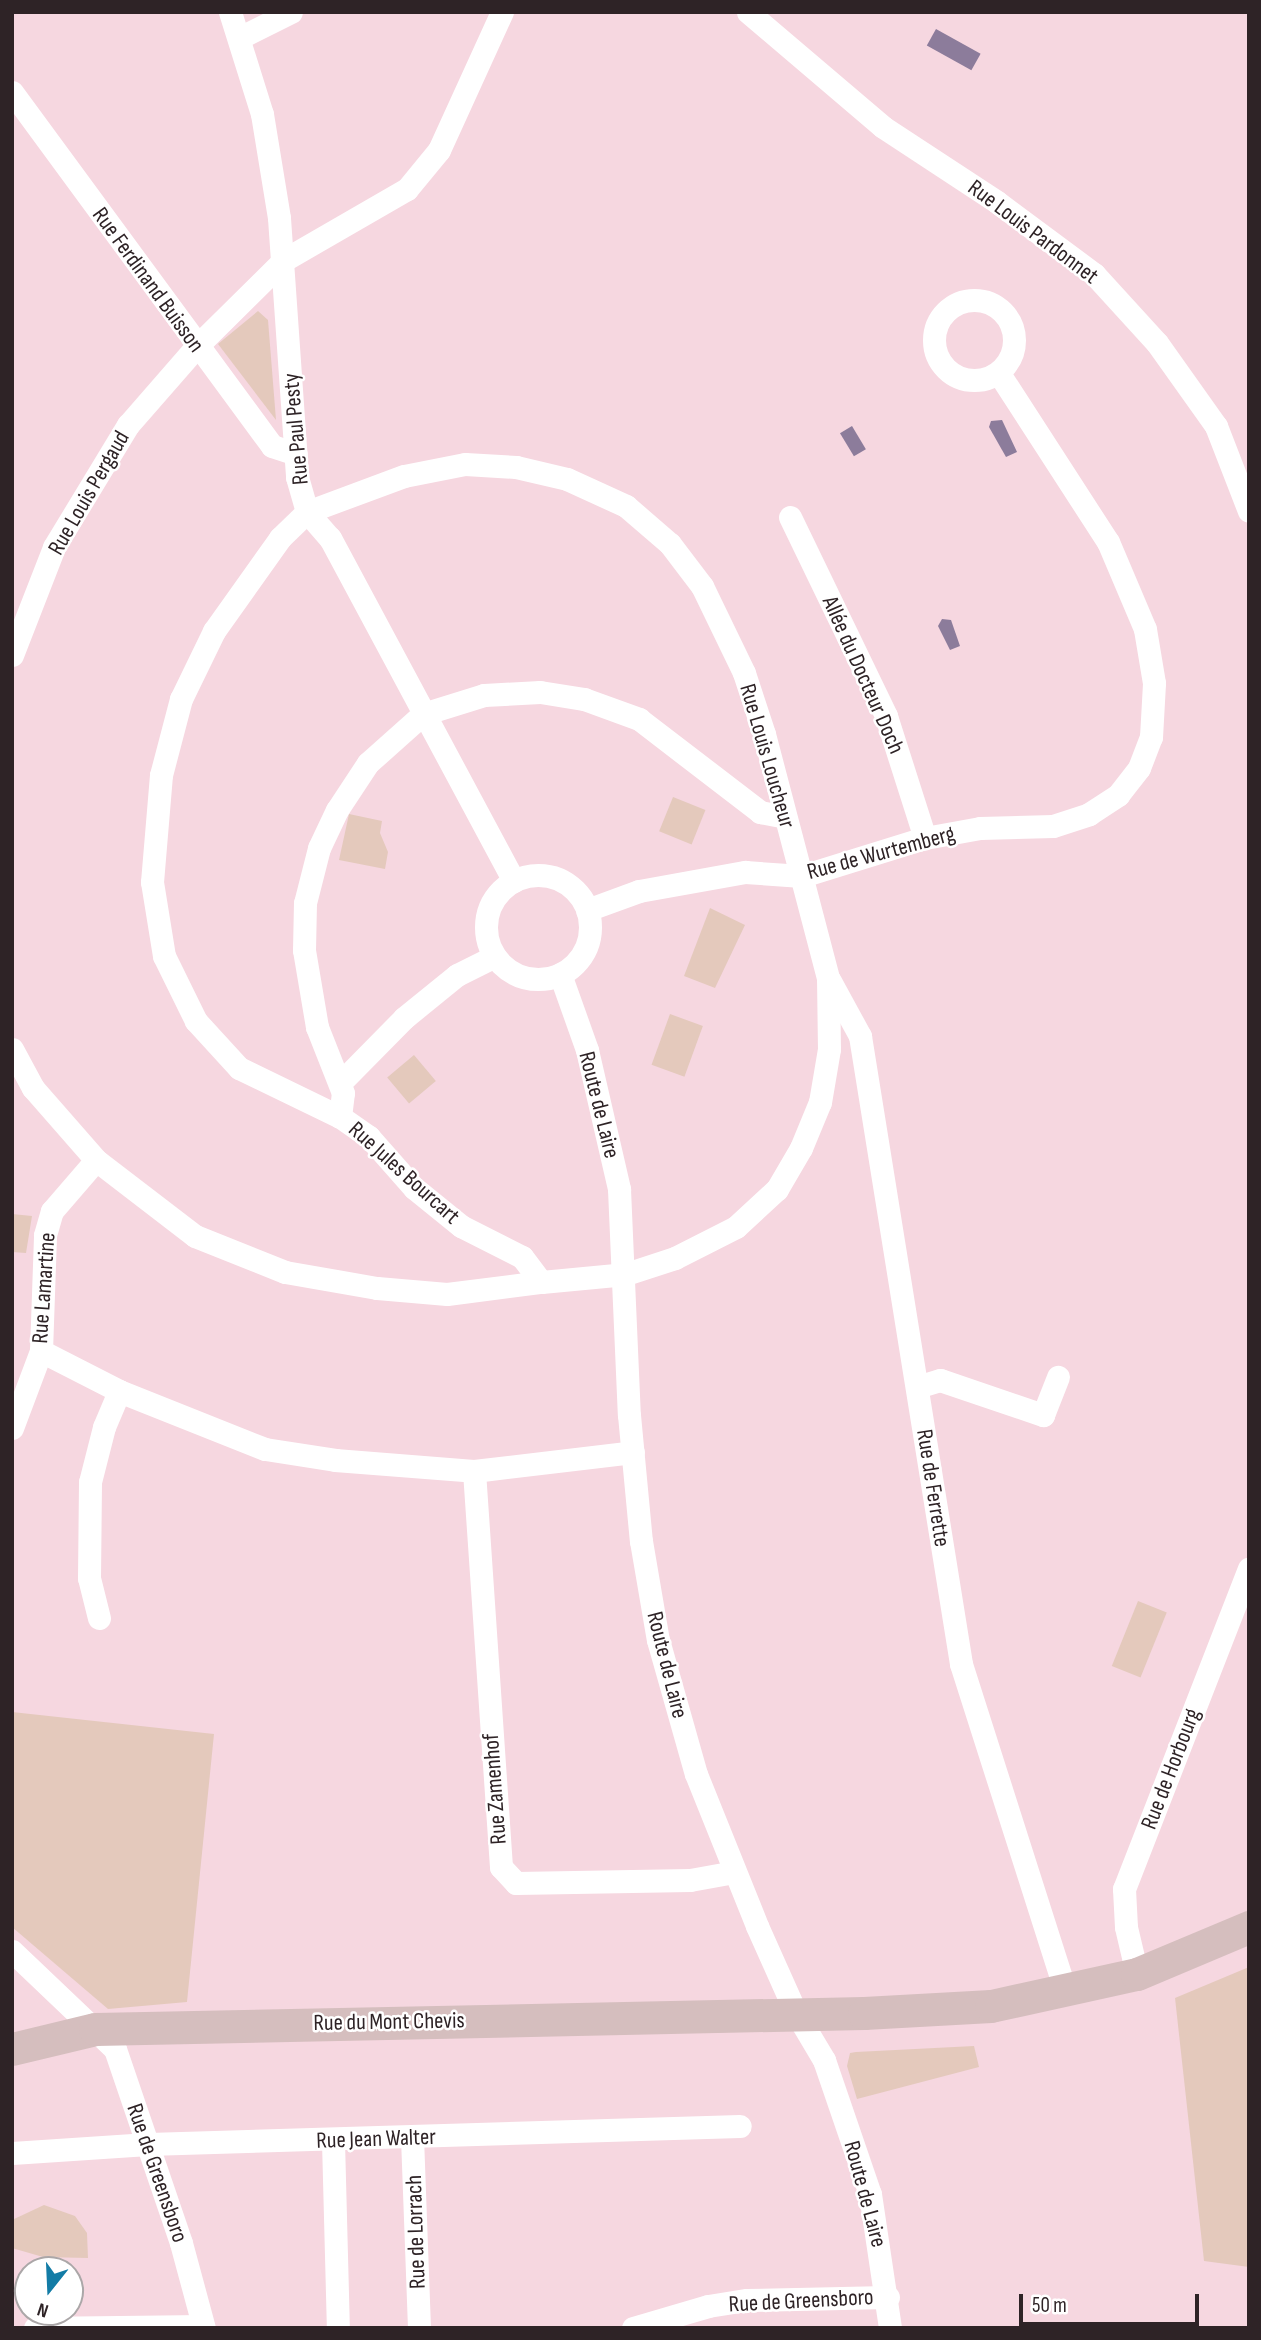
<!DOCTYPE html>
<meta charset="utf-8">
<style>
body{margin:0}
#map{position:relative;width:1261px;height:2340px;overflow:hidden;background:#f6d7e0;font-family:"Sofia Sans Condensed",sans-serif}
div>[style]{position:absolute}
.green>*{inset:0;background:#e4c9bc;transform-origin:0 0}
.water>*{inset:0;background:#8c7c9b;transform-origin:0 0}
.street>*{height:23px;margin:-11.5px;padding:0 11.5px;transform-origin:11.5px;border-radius:11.5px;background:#fff}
.street>.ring{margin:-11.5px;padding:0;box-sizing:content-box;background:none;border:23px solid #fff;border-radius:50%}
.secondary>*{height:33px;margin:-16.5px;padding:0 16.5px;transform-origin:16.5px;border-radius:16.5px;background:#d5bebe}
span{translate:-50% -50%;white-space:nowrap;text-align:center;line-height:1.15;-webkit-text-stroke:5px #fff;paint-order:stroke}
.street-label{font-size:23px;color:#2e2326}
.frame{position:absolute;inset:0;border:14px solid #2e2326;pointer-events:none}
.north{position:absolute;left:14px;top:2256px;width:70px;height:70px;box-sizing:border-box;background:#fff;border:2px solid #aba7a8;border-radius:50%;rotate:198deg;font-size:19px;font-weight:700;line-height:28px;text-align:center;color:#2e2326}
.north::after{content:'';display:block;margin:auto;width:24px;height:32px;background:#137ca6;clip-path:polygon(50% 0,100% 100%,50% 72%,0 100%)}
.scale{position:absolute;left:1019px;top:2294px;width:180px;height:32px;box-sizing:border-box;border:4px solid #2e2326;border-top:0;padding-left:9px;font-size:21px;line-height:24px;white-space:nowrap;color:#2e2326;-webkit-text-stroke:5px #fff;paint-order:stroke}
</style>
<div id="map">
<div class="green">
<i style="clip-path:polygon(258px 311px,268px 320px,276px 420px,218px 344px)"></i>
<i style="left:673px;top:797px;width:35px;height:37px;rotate:22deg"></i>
<i style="clip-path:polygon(349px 814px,382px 821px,380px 833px,388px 852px,385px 869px,339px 860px)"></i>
<i style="clip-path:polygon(710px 908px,745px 925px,715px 988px,684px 976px)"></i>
<i style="left:670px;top:1014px;width:35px;height:54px;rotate:20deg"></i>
<i style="left:414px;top:1055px;width:34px;height:35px;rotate:50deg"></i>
<i style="clip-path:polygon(12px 1214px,32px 1216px,26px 1253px,12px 1252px)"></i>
<i style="left:1138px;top:1601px;width:31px;height:70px;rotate:22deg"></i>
<i style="clip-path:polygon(12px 1712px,214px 1734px,187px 2002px,108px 2009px,12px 1927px)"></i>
<i style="clip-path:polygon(1249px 1967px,1249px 2267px,1204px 2261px,1175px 1998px)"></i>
<i style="clip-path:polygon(974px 2046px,979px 2067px,857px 2099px,847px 2066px,850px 2053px,856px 2052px)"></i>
<i style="clip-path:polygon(44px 2205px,75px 2216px,87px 2233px,88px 2258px,43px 2257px,12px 2248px,12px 2220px)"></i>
</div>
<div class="water">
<i style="left:936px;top:29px;width:51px;height:19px;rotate:29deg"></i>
<i style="clip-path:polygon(1002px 420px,1017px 452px,1006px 457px,989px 427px,991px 421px)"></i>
<i style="left:852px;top:426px;width:27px;height:14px;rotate:59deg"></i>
<i style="clip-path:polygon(942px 619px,951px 620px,960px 646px,950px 650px,938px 626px)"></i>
</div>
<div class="street">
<i style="left:230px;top:12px;width:107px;rotate:72.6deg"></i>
<i style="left:262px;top:114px;width:105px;rotate:80.7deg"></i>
<i style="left:279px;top:218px;width:260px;rotate:86deg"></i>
<i style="left:297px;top:477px;width:36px;rotate:74deg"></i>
<i style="left:307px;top:512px;width:35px;rotate:49deg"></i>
<i style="left:330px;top:538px;width:389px;rotate:61.8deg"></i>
<i style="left:748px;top:12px;width:177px;rotate:40.4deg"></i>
<i style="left:883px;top:127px;width:136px;rotate:33.3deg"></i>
<i style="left:997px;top:202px;width:121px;rotate:36.6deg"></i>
<i style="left:1094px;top:274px;width:93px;rotate:47.6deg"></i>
<i style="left:1157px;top:343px;width:102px;rotate:54.6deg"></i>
<i style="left:1216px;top:426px;width:91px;rotate:68.8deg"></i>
<i style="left:239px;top:38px;width:58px;rotate:-26.6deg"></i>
<i style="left:12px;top:92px;width:439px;rotate:53.7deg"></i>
<i style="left:272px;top:446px;width:25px;rotate:18deg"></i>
<i class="ring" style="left:934px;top:300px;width:57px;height:57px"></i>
<i style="left:465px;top:464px;width:51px;rotate:3.4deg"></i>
<i style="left:516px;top:467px;width:52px;rotate:13.2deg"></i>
<i style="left:567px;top:479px;width:65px;rotate:24.6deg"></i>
<i style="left:626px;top:506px;width:58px;rotate:40.8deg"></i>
<i style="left:670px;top:544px;width:53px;rotate:52.7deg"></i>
<i style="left:702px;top:586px;width:97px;rotate:64.2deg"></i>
<i style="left:744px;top:673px;width:64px;rotate:71.8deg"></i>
<i style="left:764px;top:734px;width:252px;rotate:75.3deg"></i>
<i style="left:828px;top:978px;width:71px;rotate:89.2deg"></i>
<i style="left:829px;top:1049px;width:54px;rotate:99.6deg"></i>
<i style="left:820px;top:1102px;width:50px;rotate:112.4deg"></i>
<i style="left:801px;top:1148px;width:48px;rotate:120.3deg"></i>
<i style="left:777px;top:1189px;width:56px;rotate:137.2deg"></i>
<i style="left:736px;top:1227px;width:68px;rotate:153.1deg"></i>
<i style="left:675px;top:1258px;width:52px;rotate:161.9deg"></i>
<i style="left:626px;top:1274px;width:85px;rotate:174.6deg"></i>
<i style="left:541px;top:1282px;width:31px;rotate:-127deg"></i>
<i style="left:522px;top:1257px;width:68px;rotate:-153.1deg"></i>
<i style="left:461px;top:1226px;width:60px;rotate:-141deg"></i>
<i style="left:414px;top:1188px;width:68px;rotate:-131.4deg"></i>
<i style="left:369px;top:1137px;width:35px;rotate:-145deg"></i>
<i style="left:340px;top:1117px;width:112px;rotate:-154.1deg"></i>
<i style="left:239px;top:1068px;width:64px;rotate:-132.5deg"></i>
<i style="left:196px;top:1021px;width:72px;rotate:-116.2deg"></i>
<i style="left:164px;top:956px;width:75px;rotate:-99.2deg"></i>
<i style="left:152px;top:882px;width:107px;rotate:-85.2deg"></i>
<i style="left:161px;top:775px;width:79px;rotate:-75.3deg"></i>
<i style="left:181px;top:699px;width:76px;rotate:-64.1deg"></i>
<i style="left:214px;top:631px;width:114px;rotate:-54.6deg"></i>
<i style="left:280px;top:538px;width:37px;rotate:-44deg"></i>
<i style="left:307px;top:512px;width:103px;rotate:-20.4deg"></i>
<i style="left:404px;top:476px;width:62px;rotate:-11.1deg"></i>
<i style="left:790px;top:517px;width:221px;rotate:64.2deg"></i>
<i style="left:886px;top:716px;width:128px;rotate:72.3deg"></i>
<i style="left:12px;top:655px;width:116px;rotate:-68.7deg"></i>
<i style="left:54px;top:547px;width:143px;rotate:-58.8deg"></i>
<i style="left:128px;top:425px;width:103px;rotate:-48.9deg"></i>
<i style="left:196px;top:347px;width:124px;rotate:-44.7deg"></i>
<i style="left:284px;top:260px;width:142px;rotate:-30deg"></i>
<i style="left:407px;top:189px;width:50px;rotate:-50.6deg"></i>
<i style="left:439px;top:150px;width:152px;rotate:-65.5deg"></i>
<i class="ring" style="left:486px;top:875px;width:81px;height:81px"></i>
<i style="left:587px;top:910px;width:55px;rotate:-20.1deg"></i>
<i style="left:639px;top:891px;width:108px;rotate:-10.2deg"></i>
<i style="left:745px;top:872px;width:57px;rotate:4deg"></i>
<i style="left:802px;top:876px;width:129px;rotate:-17.2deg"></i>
<i style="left:925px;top:838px;width:56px;rotate:-10.3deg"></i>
<i style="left:980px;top:828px;width:73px;rotate:-1.6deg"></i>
<i style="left:1053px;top:826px;width:38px;rotate:-18deg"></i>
<i style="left:1089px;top:814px;width:35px;rotate:-33deg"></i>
<i style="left:1118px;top:795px;width:34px;rotate:-52deg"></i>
<i style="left:1139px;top:768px;width:33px;rotate:-69deg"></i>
<i style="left:1151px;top:737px;width:54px;rotate:-86.8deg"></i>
<i style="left:1154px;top:683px;width:55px;rotate:-99.5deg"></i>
<i style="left:1145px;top:629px;width:95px;rotate:-113deg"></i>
<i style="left:1108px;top:542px;width:202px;rotate:-122.9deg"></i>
<i style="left:560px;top:974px;width:81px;rotate:70.4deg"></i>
<i style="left:587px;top:1050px;width:143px;rotate:77deg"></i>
<i style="left:619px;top:1189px;width:226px;rotate:87.5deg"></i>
<i style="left:629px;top:1415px;width:127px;rotate:84.6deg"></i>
<i style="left:641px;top:1541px;width:100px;rotate:80.3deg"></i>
<i style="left:658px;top:1640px;width:139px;rotate:74.2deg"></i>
<i style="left:696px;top:1774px;width:164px;rotate:68.1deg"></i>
<i style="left:757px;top:1926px;width:95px;rotate:65.9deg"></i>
<i style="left:796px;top:2013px;width:55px;rotate:59.2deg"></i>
<i style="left:824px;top:2060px;width:142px;rotate:71.1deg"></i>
<i style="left:870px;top:2194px;width:135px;rotate:81.5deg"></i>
<i style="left:830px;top:981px;width:63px;rotate:61.4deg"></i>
<i style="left:860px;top:1036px;width:636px;rotate:80.86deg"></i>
<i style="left:961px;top:1664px;width:345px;rotate:72.3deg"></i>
<i style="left:12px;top:1049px;width:44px;rotate:61.7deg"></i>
<i style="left:33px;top:1088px;width:96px;rotate:48.8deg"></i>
<i style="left:96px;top:1160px;width:125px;rotate:37.5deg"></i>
<i style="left:195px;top:1236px;width:97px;rotate:21.8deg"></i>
<i style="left:285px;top:1272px;width:93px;rotate:9.9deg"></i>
<i style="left:377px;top:1288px;width:70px;rotate:4.9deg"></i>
<i style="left:447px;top:1294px;width:95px;rotate:-7.3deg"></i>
<i style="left:340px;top:1083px;width:91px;rotate:-45.4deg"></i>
<i style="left:404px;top:1018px;width:68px;rotate:-39.1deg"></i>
<i style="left:457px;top:975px;width:42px;rotate:-26.6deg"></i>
<i style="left:340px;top:1117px;width:24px;rotate:-83deg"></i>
<i style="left:343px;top:1093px;width:71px;rotate:-111.5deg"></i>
<i style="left:317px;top:1027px;width:78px;rotate:-99.6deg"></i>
<i style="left:304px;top:950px;width:47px;rotate:-88.8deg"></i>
<i style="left:305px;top:903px;width:57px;rotate:-75.7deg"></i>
<i style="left:319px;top:848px;width:42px;rotate:-64.7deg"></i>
<i style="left:337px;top:810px;width:56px;rotate:-56.6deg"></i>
<i style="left:368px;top:763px;width:74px;rotate:-41.7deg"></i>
<i style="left:423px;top:714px;width:64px;rotate:-17.3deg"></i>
<i style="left:484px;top:695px;width:56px;rotate:-3.1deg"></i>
<i style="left:540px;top:692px;width:45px;rotate:9deg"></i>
<i style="left:584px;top:699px;width:59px;rotate:20deg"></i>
<i style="left:639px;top:719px;width:153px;rotate:37.5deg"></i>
<i style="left:760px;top:812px;width:25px;rotate:11deg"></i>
<i style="left:41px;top:1351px;width:88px;rotate:27.1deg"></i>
<i style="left:119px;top:1391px;width:157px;rotate:21.7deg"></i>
<i style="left:265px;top:1449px;width:71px;rotate:8.9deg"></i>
<i style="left:335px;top:1460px;width:139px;rotate:4.5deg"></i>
<i style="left:474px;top:1471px;width:160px;rotate:-6.8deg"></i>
<i style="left:917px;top:1387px;width:24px;rotate:-17deg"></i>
<i style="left:940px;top:1380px;width:109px;rotate:18.8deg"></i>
<i style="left:1043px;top:1415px;width:41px;rotate:-68.5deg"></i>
<i style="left:12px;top:1428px;width:82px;rotate:-69.4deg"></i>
<i style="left:41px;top:1351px;width:116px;rotate:-88deg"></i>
<i style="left:45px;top:1235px;width:25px;rotate:-74deg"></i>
<i style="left:52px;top:1211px;width:67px;rotate:-49.2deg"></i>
<i style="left:474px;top:1471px;width:397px;rotate:86.1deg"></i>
<i style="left:501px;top:1867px;width:22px;rotate:47deg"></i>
<i style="left:516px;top:1883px;width:174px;rotate:-1deg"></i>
<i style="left:690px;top:1880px;width:45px;rotate:-10.3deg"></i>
<i style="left:99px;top:1618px;width:41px;rotate:-104deg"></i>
<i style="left:89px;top:1578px;width:96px;rotate:-89.4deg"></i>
<i style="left:90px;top:1482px;width:57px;rotate:-75.7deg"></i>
<i style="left:104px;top:1427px;width:39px;rotate:-67deg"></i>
<i style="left:12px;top:1951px;width:142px;rotate:43.6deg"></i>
<i style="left:115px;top:2049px;width:205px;rotate:71.2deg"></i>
<i style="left:181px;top:2243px;width:88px;rotate:74.9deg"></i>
<i style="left:1137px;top:1974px;width:48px;rotate:-103.2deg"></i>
<i style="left:1126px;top:1927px;width:38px;rotate:-93deg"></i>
<i style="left:1124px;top:1889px;width:344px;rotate:-68.7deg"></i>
<i style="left:412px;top:2137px;width:191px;rotate:87.9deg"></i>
<i style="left:333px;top:2141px;width:187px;rotate:88.5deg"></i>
<i style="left:12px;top:2153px;width:136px;rotate:-3.8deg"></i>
<i style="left:148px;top:2144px;width:592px;rotate:-1.74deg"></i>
<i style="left:35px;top:2328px;width:168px;rotate:-0.7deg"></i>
<i style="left:633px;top:2328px;width:78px;rotate:-16.3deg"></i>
<i style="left:708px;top:2306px;width:39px;rotate:-9deg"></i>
<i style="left:747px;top:2300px;width:141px;rotate:-1.2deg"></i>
</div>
<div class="secondary">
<i style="left:12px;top:2049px;width:85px;rotate:-13.5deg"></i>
<i style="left:95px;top:2029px;width:769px;rotate:-1.19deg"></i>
<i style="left:864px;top:2013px;width:127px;rotate:-3.2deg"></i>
<i style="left:991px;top:2006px;width:149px;rotate:-12.4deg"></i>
<i style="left:1137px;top:1974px;width:121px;rotate:-22.8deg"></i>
</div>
<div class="street-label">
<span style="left:1033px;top:232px;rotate:37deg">Rue Louis Pardonnet</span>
<span style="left:148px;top:280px;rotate:54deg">Rue Ferdinand Buisson</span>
<span style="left:296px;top:429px;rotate:-95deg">Rue Paul Pesty</span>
<span style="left:89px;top:493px;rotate:-60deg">Rue Louis Pergaud</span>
<span style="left:863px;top:675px;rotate:66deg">Allée du Docteur Doch</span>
<span style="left:767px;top:756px;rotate:74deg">Rue Louis Loucheur</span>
<span style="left:881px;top:853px;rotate:-15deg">Rue de Wurtemberg</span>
<span style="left:599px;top:1105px;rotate:76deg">Route de Laire</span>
<span style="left:404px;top:1173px;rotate:42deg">Rue Jules Bourcart</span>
<span style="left:44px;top:1288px;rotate:-86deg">Rue Lamartine</span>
<span style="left:933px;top:1488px;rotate:81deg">Rue de Ferrette</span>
<span style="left:667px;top:1665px;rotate:76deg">Route de Laire</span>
<span style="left:1171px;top:1769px;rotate:-69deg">Rue de Horbourg</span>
<span style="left:495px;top:1789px;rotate:-94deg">Rue Zamenhof</span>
<span style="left:389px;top:2022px;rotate:-1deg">Rue du Mont Chevis</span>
<span style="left:376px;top:2139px;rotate:-2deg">Rue Jean Walter</span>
<span style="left:157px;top:2173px;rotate:71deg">Rue de Greensboro</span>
<span style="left:865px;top:2194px;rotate:75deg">Route de Laire</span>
<span style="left:416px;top:2232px;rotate:-92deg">Rue de Lorrach</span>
<span style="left:801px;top:2301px;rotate:-3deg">Rue de Greensboro</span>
</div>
<div class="frame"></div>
<div class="north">N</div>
<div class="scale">50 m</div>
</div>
